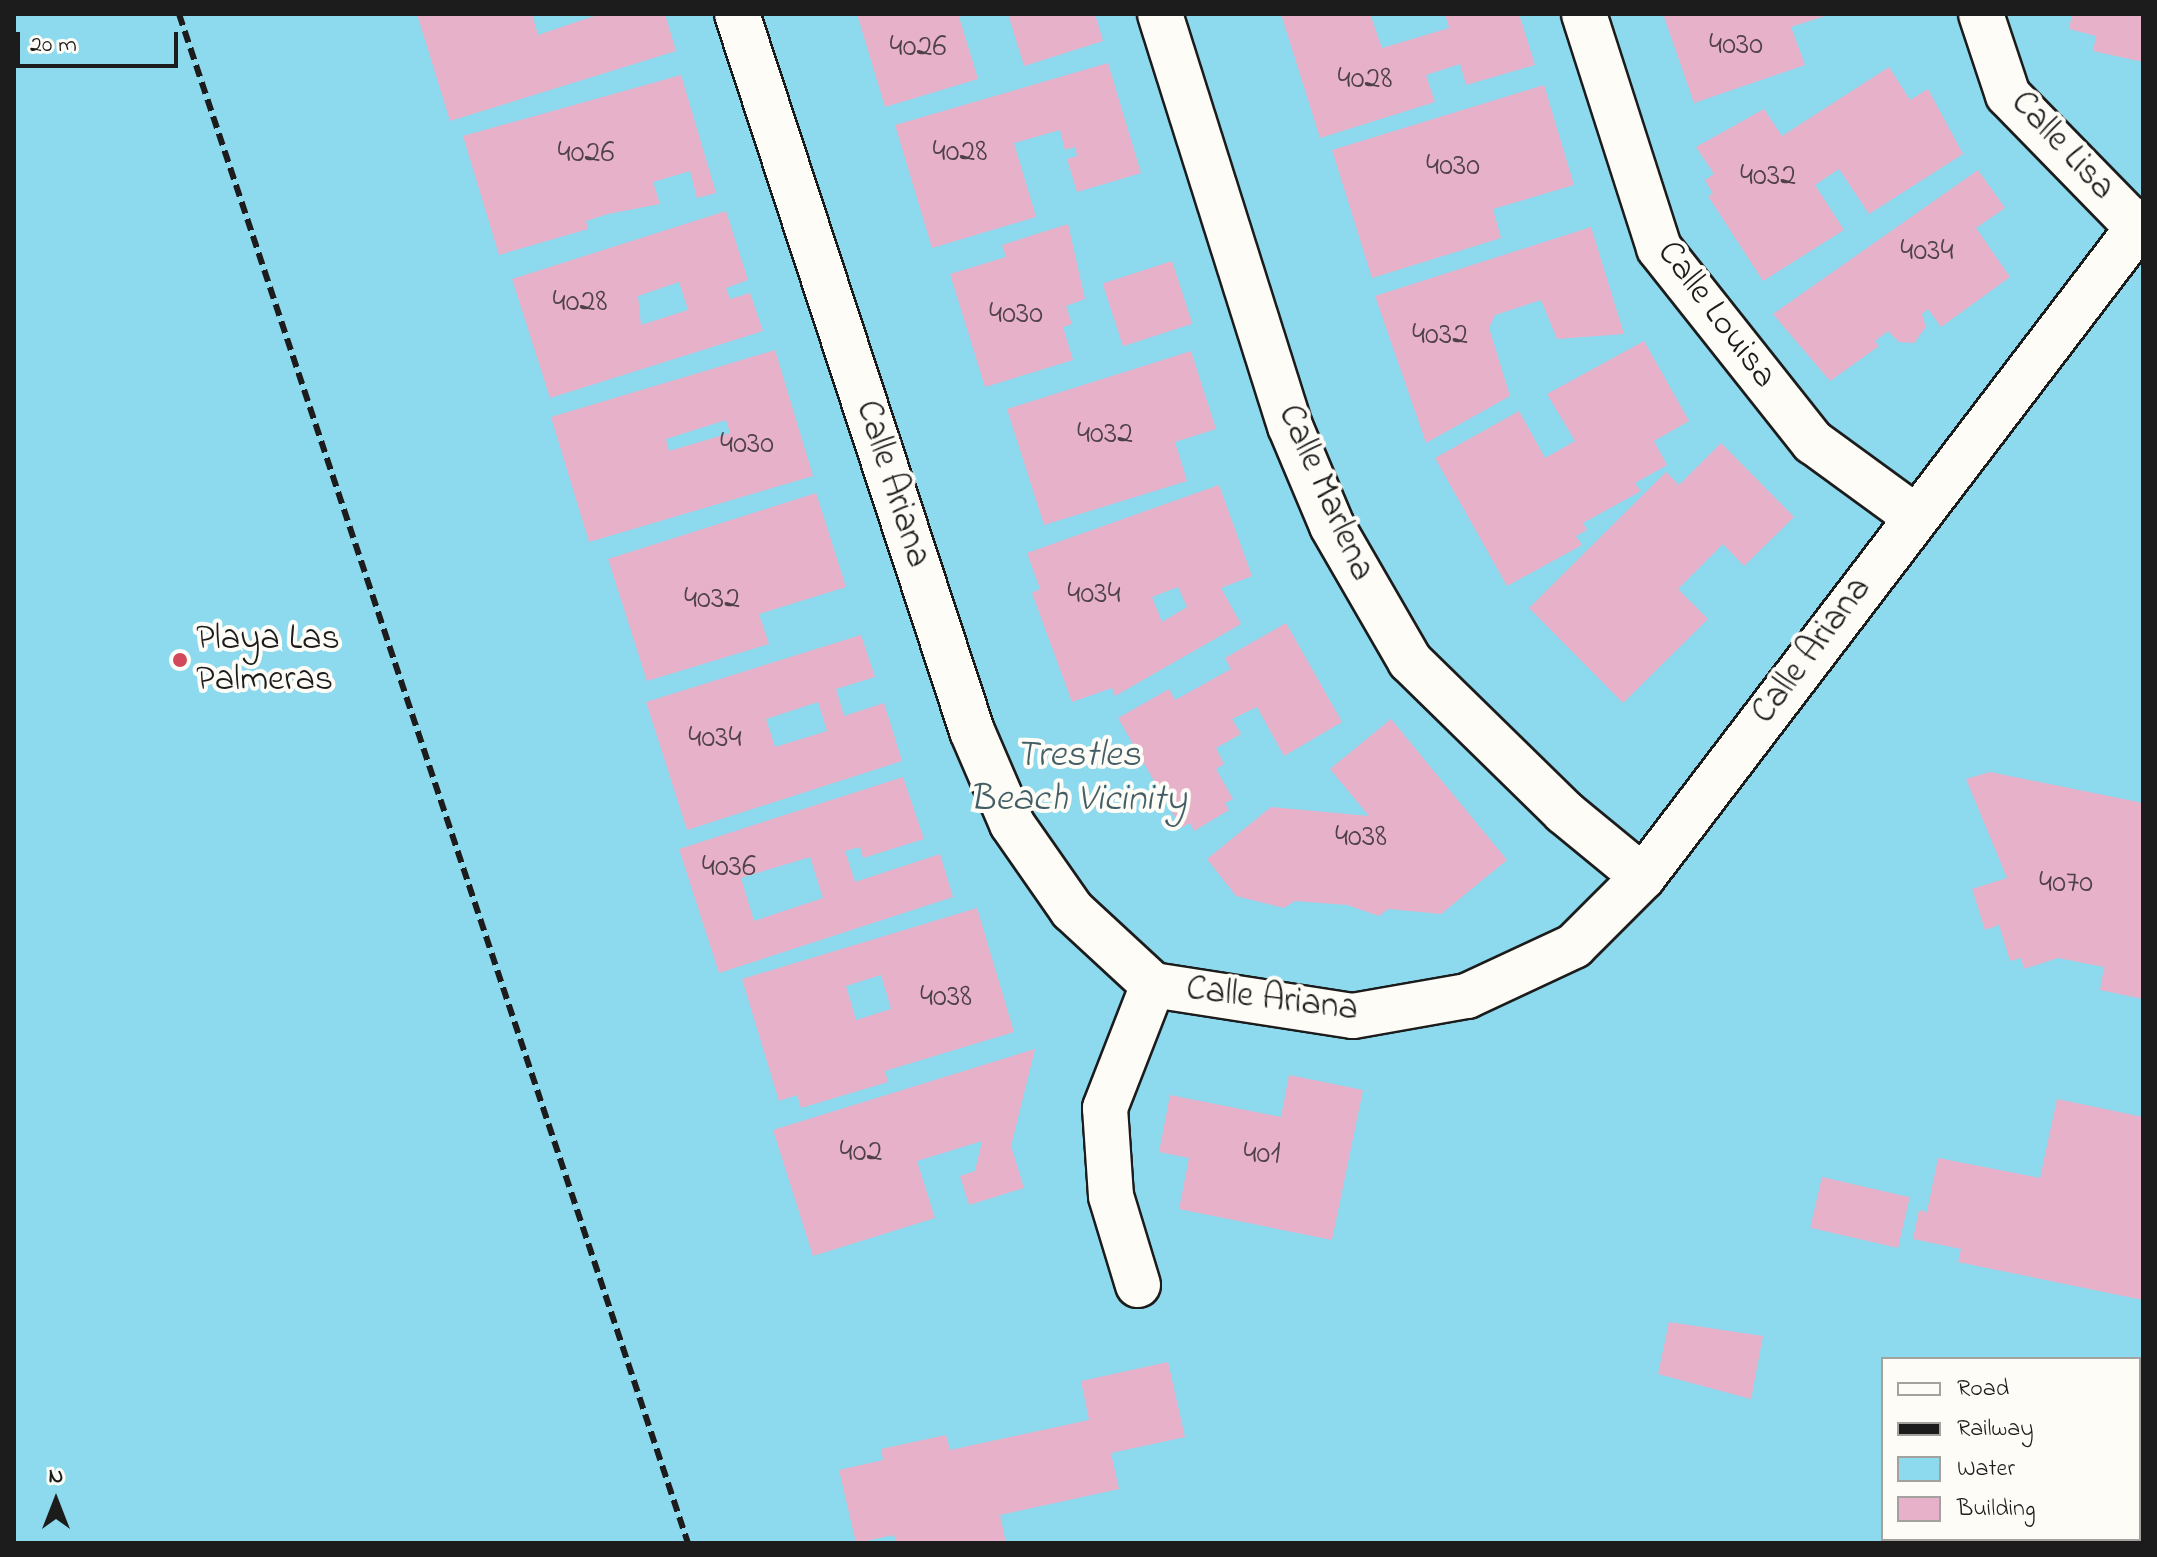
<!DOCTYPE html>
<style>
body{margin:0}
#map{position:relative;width:2157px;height:1557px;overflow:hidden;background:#fdfcf7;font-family:"Indie Flower",sans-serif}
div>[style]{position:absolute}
.water>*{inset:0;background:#8dd9ee}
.building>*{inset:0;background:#e7b1ca;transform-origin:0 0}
.roads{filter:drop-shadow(2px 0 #1c1c1c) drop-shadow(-2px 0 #1c1c1c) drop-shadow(0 2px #1c1c1c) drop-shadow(0 -2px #1c1c1c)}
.minor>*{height:44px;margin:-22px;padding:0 22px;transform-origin:22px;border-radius:22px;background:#fdfcf7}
.rail>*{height:6px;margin-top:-3px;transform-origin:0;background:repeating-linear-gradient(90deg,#1c1c1c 0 12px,transparent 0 18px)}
.dots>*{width:22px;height:22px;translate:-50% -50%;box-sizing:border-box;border:4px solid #fdfcf7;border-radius:50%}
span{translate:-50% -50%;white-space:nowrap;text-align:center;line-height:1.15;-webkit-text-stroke:8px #fdfcf7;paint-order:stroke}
.number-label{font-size:32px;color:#4f4148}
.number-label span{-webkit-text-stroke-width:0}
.street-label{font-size:36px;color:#1c1c1c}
.poi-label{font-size:36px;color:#1c1c1c}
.left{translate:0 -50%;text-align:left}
.water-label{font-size:38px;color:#445e66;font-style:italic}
.frame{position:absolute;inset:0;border:16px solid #1c1c1c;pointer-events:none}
.legend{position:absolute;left:1881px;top:1357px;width:260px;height:184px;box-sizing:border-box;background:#fdfcf7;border:2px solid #a3a29f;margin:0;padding:10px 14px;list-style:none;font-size:24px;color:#1c1c1c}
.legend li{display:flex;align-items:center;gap:16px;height:40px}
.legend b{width:40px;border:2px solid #a3a29f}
.north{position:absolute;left:16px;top:1461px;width:80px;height:80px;-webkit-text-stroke:6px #fdfcf7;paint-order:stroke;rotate:0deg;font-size:22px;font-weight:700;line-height:32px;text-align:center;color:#1c1c1c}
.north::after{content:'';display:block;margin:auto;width:28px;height:36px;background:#1c1c1c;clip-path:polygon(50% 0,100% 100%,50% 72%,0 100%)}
.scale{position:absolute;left:16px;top:32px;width:162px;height:36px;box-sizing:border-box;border:4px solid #1c1c1c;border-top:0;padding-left:10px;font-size:24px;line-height:28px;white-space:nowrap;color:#1c1c1c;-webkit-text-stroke:6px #fdfcf7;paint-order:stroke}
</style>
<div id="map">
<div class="water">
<i style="clip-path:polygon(evenodd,14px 14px,2143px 14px,2143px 1543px,14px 1543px,14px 14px,1883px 1359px,2139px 1359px,2139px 1539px,1883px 1539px,1883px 1359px)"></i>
</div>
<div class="building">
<i style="clip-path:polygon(417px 14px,532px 14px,538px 35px,600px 14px,665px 14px,676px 51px,450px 121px)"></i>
<i style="clip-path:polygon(857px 14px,965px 14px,959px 17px,978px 79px,885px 107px)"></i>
<i style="clip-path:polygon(1008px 14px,1095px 14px,1103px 41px,1024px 66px)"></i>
<i style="clip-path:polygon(1281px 14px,1370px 14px,1382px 48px,1449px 28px,1445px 14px,1519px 14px,1535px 65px,1466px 85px,1460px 64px,1426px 75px,1435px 102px,1320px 138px)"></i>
<i style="clip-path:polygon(1663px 14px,1828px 14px,1828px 15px,1791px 27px,1805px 65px,1694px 103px)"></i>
<i style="clip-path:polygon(2072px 14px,2143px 14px,2143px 62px,2093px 51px,2096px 36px,2069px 29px)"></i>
<i style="clip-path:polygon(1108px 63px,1141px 173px,1077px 192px,1067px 159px,1077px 156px,1075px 147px,1065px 150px,1060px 130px,1014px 143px,1036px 217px,932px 248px,895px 125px)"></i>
<i style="clip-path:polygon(1889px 67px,1910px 100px,1928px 89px,1963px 154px,1869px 214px,1839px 169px,1815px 185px,1844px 230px,1763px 281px,1708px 196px,1713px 194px,1705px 180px,1714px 174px,1696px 147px,1764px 109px,1782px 136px)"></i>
<i style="clip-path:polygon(681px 75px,716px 193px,697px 198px,690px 171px,653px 182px,660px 204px,608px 214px,586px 221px,588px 229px,499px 255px,463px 136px)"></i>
<i style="clip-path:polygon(1544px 85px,1574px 185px,1493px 209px,1501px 238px,1372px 278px,1332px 150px)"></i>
<i style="clip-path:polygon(1978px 170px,2005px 208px,1976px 228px,2010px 277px,1941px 327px,1928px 309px,1922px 314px,1926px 327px,1914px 343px,1899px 342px,1888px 331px,1875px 341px,1879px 346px,1830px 381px,1773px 314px)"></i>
<i style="clip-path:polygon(evenodd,726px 211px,748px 280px,726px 288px,730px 299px,750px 293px,763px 331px,550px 398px,512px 279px,726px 211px,679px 282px,688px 310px,641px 325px,638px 296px,679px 282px)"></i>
<i style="clip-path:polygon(1068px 224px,1085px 299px,1066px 306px,1072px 324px,1063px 327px,1073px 360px,985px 387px,950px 274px,1006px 257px,1002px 245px)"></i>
<i style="clip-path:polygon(1591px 227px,1624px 334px,1557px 339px,1541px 300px,1495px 315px,1489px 328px,1510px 396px,1426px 443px,1375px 296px)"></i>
<i style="left:1172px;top:261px;width:66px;height:73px;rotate:72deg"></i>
<i style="clip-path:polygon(1644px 341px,1689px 421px,1654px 441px,1667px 465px,1635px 483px,1641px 491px,1583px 523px,1587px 530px,1576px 536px,1582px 545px,1507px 586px,1435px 458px,1519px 411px,1545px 458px,1575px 441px,1547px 394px)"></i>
<i style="clip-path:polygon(evenodd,775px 350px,813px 476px,589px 542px,551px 417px,775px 350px,726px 420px,730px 433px,669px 451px,666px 439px,726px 420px)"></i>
<i style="clip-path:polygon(1191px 351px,1216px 429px,1175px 442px,1187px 481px,1044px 525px,1007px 409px)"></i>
<i style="clip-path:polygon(1721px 443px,1794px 517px,1744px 566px,1723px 544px,1678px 589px,1708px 619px,1623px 703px,1529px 608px,1666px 472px,1679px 485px)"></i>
<i style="clip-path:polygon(evenodd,1219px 485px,1252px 576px,1221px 588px,1241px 624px,1115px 696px,1112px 688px,1072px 702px,1032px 593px,1040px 589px,1027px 553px,1219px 485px,1178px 587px,1187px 607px,1162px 622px,1152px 597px,1178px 587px)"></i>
<i style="clip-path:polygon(816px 493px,846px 587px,759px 614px,769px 644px,647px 681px,608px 559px)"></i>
<i style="clip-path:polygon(1286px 623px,1342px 722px,1284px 756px,1257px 707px,1232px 719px,1241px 734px,1216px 748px,1224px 764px,1216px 769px,1233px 799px,1225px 803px,1229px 810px,1194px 831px,1190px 823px,1181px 828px,1118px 718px,1169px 689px,1175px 700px,1231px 669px,1225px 658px)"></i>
<i style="clip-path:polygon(evenodd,861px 635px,875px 677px,836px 689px,844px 716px,884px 703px,902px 761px,687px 830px,646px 702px,861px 635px,818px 702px,827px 731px,775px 747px,766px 719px,818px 702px)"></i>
<i style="clip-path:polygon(1391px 719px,1507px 860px,1441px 914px,1388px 909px,1379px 916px,1347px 905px,1295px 901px,1284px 908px,1236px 896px,1207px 859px,1271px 807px,1369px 816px,1330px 769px)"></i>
<i style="clip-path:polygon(1990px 772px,2143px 803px,2143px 999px,2100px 990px,2104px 967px,2058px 958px,2024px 969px,2021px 958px,2010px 961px,1999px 925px,1985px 930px,1972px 889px,2007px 878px,1966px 779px)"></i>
<i style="clip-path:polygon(evenodd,903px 777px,924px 839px,863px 858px,860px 847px,845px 851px,855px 882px,940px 854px,953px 897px,719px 973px,679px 849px,903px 777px,810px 857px,823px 898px,754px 921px,741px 878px,810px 857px)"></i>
<i style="clip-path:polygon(evenodd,977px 908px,1014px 1032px,885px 1071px,888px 1082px,801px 1108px,797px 1095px,779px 1101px,742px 979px,977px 908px,881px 975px,891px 1009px,856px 1020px,846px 986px,881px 975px)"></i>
<i style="clip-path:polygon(1035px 1049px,1011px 1146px,1024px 1188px,969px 1205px,960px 1176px,975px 1171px,982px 1141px,917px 1161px,935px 1218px,813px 1256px,773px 1130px)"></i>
<i style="clip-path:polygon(1289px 1075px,1363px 1090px,1332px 1240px,1179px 1209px,1189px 1158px,1159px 1152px,1170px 1095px,1281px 1117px)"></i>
<i style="clip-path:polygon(2057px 1099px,2143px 1117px,2143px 1300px,1958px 1262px,1961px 1249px,1913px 1239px,1919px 1210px,1927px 1212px,1938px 1158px,2040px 1178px)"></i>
<i style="left:1822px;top:1177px;width:90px;height:52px;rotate:13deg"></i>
<i style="clip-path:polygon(1669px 1322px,1763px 1336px,1751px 1399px,1658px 1374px)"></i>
<i style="clip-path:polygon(1168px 1362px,1185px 1437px,1111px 1453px,1119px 1489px,1000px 1515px,1006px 1543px,896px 1543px,894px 1535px,856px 1543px,839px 1470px,883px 1460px,881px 1449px,946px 1435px,950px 1450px,1089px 1420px,1081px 1381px)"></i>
</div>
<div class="roads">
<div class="minor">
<i style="left:737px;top:14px;width:755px;rotate:71.85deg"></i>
<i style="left:972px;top:731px;width:101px;rotate:66.7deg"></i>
<i style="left:1012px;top:824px;width:105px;rotate:55.1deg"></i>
<i style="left:1072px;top:910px;width:110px;rotate:42.8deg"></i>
<i style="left:1153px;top:985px;width:202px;rotate:8.8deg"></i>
<i style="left:1353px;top:1016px;width:116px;rotate:-10deg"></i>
<i style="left:1467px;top:996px;width:118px;rotate:-25deg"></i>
<i style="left:1574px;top:946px;width:98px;rotate:-45deg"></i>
<i style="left:1643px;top:877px;width:825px;rotate:-52.69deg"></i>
<i style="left:1160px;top:14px;width:432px;rotate:72.5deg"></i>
<i style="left:1290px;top:426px;width:108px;rotate:67.2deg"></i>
<i style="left:1332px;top:526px;width:156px;rotate:60deg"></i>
<i style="left:1410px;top:661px;width:216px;rotate:44.4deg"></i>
<i style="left:1564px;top:812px;width:102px;rotate:39.4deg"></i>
<i style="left:1584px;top:14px;width:246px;rotate:72.2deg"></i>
<i style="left:1659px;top:248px;width:248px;rotate:51.6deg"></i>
<i style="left:1813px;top:442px;width:124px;rotate:36.1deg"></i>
<i style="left:1981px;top:14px;width:85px;rotate:71.6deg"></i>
<i style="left:2008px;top:95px;width:185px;rotate:45.7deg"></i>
<i style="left:1138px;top:1285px;width:93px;rotate:-106.9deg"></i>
<i style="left:1111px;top:1196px;width:88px;rotate:-93.9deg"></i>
<i style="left:1105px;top:1108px;width:132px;rotate:-68.7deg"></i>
</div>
</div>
<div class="rail">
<i style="left:179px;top:14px;width:1611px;rotate:71.59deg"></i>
</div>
<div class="dots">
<i style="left:180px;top:660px;background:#d1495b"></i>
</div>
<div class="number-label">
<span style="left:1736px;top:46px">4030</span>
<span style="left:918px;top:48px">4026</span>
<span style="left:1365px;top:80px">4028</span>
<span style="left:960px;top:153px">4028</span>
<span style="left:586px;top:154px">4026</span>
<span style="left:1453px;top:167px">4030</span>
<span style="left:1768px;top:177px">4032</span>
<span style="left:1927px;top:252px">4034</span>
<span style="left:580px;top:303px">4028</span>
<span style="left:1016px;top:315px">4030</span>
<span style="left:1440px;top:336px">4032</span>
<span style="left:1105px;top:435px">4032</span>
<span style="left:747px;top:445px">4030</span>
<span style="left:1094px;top:595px">4034</span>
<span style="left:712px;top:600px">4032</span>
<span style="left:715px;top:739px">4034</span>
<span style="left:1361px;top:838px">4038</span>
<span style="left:729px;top:868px">4036</span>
<span style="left:2066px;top:884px">4070</span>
<span style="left:946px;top:998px">4038</span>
<span style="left:861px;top:1153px">402</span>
<span style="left:1262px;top:1155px">401</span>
</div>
<div class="street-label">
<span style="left:2062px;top:146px;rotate:47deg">Calle Lisa</span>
<span style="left:1716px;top:315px;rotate:53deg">Calle Louisa</span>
<span style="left:892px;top:484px;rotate:72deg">Calle Ariana</span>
<span style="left:1325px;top:493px;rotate:66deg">Calle Marlena</span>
<span style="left:1812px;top:651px;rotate:-53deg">Calle Ariana</span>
<span style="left:1272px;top:1000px;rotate:7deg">Calle Ariana</span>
</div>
<div class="poi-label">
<span class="left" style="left:196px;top:660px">Playa Las<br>Palmeras</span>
</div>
<div class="water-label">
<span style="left:1078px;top:779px">Trestles<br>Beach Vicinity</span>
</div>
<div class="frame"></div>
<ul class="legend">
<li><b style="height:10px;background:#fdfcf7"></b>Road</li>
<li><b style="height:10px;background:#1c1c1c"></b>Railway</li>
<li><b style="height:22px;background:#8dd9ee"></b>Water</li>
<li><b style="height:22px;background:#e7b1ca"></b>Building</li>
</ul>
<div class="north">N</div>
<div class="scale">20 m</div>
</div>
